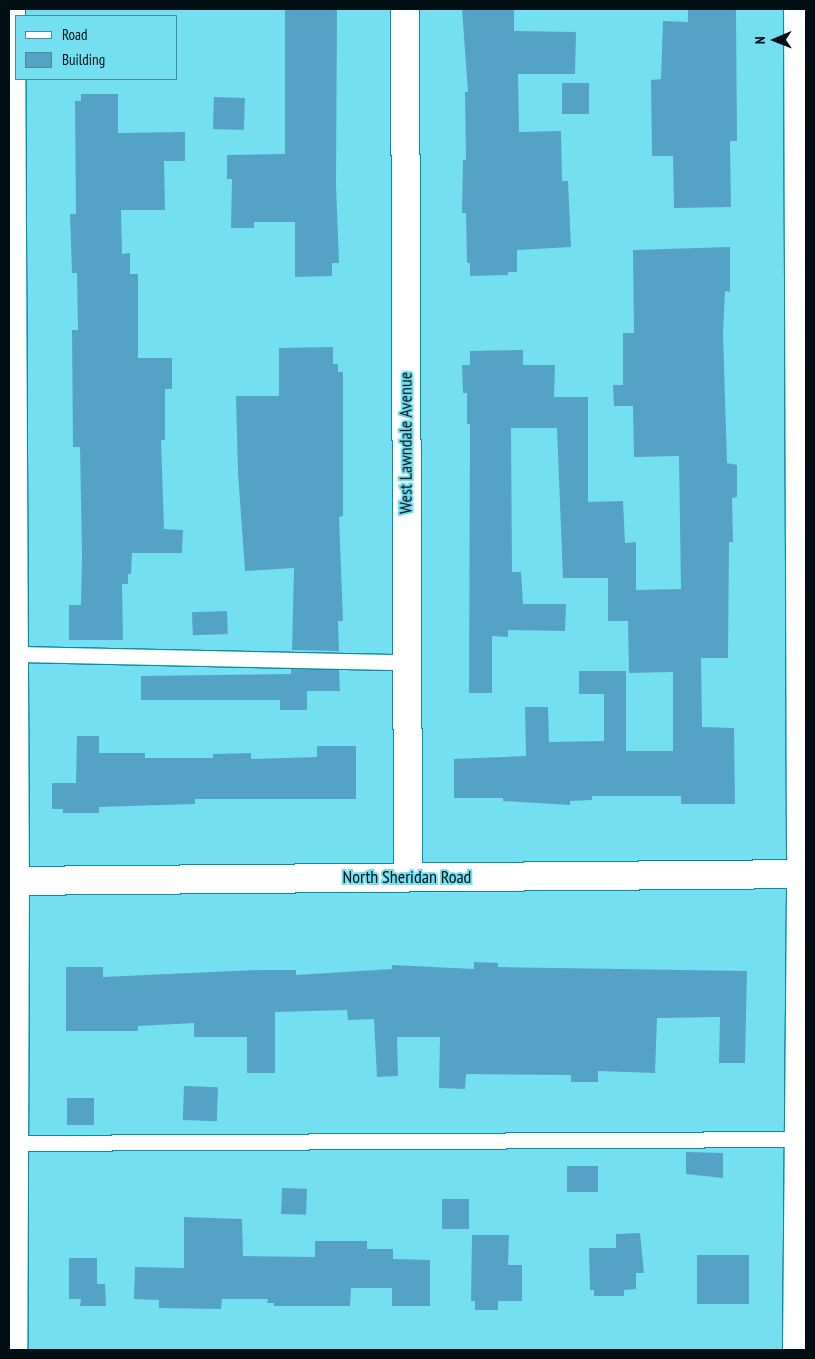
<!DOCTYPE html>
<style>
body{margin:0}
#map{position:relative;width:815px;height:1359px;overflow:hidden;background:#75dff2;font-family:"PT Sans Narrow",sans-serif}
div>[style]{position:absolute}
.building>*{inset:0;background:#55a2c7;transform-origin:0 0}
.roads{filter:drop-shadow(1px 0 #088ea0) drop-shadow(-1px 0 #088ea0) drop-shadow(0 1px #088ea0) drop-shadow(0 -1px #088ea0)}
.lane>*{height:15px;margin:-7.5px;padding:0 7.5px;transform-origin:7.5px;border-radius:7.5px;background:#fff}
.street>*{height:28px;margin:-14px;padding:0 14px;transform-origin:14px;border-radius:14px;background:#fff}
.secondary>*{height:28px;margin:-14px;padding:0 14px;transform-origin:14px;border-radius:14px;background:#fff}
span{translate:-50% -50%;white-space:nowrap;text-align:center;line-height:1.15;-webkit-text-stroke:4px #75dff2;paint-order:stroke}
.street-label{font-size:18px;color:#000f13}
.frame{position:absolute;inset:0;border:10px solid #000f13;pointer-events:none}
.legend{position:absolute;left:15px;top:15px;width:162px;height:65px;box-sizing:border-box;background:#75dff2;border:1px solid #468c99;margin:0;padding:6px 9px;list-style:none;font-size:15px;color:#000f13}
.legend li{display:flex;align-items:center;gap:10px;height:25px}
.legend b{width:25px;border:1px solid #468c99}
.north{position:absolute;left:750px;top:15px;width:50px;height:50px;-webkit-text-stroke:4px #75dff2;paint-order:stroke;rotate:269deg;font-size:14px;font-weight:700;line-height:20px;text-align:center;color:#000f13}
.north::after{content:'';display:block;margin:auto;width:18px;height:22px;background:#000f13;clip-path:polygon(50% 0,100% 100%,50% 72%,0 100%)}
</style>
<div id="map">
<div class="building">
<i style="clip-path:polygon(285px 9px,337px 9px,336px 185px,339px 263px,332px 263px,332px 276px,295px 277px,295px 222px,254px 222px,254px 228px,231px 228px,232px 179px,227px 179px,227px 155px,285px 154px)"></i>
<i style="clip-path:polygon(462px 9px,514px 9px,514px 31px,576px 32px,575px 74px,518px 74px,519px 132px,561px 131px,562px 181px,568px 181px,571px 247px,517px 250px,517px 272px,508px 272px,508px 275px,470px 276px,470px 263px,467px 263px,466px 213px,462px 213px,463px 160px,466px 160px,465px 92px,468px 92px)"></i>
<i style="clip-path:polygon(688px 9px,736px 9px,737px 141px,730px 141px,731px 207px,674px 208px,673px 156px,652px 156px,651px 80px,661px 79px,663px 21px,688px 22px)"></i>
<i style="left:589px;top:83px;width:31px;height:27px;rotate:90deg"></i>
<i style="clip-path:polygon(81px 94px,118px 94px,118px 133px,185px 132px,185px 161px,164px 161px,165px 210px,121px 210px,122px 254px,130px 253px,130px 274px,138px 274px,138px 358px,172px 358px,172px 389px,165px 389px,165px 440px,161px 440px,164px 529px,183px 530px,182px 553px,132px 553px,131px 574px,128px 574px,128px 584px,122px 584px,123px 640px,69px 640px,69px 605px,81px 605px,82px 554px,80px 447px,73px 447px,72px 330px,78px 330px,77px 273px,72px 273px,70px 214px,76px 214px,75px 101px,81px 101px)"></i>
<i style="left:214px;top:97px;width:31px;height:32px;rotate:2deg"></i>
<i style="clip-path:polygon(730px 247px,730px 292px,725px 291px,723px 333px,727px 463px,737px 465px,737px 497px,732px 498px,733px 542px,729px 542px,728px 658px,701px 658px,702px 727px,734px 728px,735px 804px,681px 804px,681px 796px,592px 796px,592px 800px,570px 801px,570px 805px,503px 801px,503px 798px,454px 798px,454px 759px,526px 756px,525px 707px,548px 707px,549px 742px,604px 741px,604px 694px,579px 694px,579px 671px,626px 671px,626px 751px,673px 751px,673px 672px,629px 673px,628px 621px,608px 621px,608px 578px,563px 578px,557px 428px,511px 428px,512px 572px,521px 572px,523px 604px,566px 604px,565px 631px,508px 630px,508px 637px,492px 636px,492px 693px,469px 693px,470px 424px,467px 424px,467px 393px,463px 393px,462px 365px,470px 365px,470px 351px,523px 350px,523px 365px,555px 365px,554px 397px,588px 397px,588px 502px,623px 501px,625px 543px,636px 542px,636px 590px,681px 589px,679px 456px,634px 457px,633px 406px,614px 406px,613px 385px,623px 385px,623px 333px,634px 333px,633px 250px)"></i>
<i style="clip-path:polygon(333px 347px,333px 364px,338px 364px,338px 372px,343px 372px,343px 516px,339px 517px,343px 621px,338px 621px,339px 651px,292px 650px,294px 568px,245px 571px,238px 473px,236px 396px,279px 396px,279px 348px)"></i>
<i style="left:227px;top:611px;width:23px;height:35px;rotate:88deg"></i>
<i style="clip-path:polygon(291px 669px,339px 670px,340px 691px,307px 691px,307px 710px,280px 710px,280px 700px,141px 700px,141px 676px,291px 674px)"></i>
<i style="clip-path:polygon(77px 736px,99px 736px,99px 753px,145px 753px,145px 758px,213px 758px,213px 754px,251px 753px,251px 759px,317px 757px,317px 746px,356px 746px,356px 799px,195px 799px,195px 804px,99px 807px,99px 813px,63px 813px,63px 809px,52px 809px,52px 783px,76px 783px)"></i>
<i style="clip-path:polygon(474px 962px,498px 963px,498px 967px,747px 971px,745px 1063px,719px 1063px,720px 1017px,657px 1018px,655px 1073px,598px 1071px,598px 1082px,571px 1082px,571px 1075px,466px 1074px,465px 1089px,439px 1088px,440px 1037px,397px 1037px,398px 1076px,377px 1077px,374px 1019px,348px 1020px,347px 1010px,275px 1012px,275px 1073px,247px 1073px,247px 1037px,194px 1037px,194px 1023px,138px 1026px,138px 1031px,66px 1031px,66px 967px,103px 967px,103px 977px,257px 970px,296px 970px,296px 975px,392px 969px,392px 965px,474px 969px)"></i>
<i style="left:184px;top:1086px;width:34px;height:34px;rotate:2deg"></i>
<i style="left:94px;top:1098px;width:27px;height:27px;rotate:90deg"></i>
<i style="clip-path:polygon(686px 1152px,723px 1153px,723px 1178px,686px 1174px)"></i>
<i style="left:598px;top:1166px;width:26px;height:31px;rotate:90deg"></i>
<i style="left:282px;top:1188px;width:25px;height:26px;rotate:2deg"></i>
<i style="left:442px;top:1199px;width:27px;height:30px"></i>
<i style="clip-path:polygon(184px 1217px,242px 1219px,243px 1256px,315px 1257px,315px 1241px,367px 1241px,367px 1249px,393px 1249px,393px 1259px,430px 1260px,430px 1306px,392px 1306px,392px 1288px,351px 1288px,350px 1306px,274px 1306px,274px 1303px,267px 1303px,268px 1299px,222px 1299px,221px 1309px,159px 1308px,159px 1300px,134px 1299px,135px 1267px,184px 1268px)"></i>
<i style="clip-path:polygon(640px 1233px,644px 1273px,636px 1273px,636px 1289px,624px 1290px,624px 1296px,594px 1296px,594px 1290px,590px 1290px,589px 1248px,616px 1248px,616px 1234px)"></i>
<i style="clip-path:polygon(472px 1235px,509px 1235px,508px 1265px,522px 1265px,522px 1301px,498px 1301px,498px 1310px,475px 1310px,475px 1301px,471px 1301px)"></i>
<i style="left:697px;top:1255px;width:52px;height:49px"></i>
<i style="clip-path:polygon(69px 1258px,97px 1258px,97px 1284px,105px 1284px,106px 1306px,80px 1306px,81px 1299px,69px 1299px)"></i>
</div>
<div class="roads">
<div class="lane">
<i style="left:14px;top:654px;width:393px;rotate:1.2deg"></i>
<i style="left:14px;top:1143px;width:791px;rotate:-0.29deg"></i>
</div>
<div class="street">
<i style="left:11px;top:9px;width:872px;rotate:89.74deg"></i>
<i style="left:15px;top:881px;width:469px;rotate:90.2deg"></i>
<i style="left:405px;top:9px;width:867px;rotate:89.8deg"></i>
<i style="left:797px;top:1350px;width:498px;rotate:-89.5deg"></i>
<i style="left:801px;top:852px;width:843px;rotate:-90.2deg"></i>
</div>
<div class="secondary">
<i style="left:9px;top:881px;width:797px;rotate:-0.5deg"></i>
</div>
</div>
<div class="street-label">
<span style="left:406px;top:443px;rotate:-90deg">West Lawndale Avenue</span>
<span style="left:407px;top:877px">North Sheridan Road</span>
</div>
<div class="frame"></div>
<ul class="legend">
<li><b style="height:6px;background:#fff"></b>Road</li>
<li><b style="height:14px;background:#55a2c7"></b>Building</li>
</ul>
<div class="north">N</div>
</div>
